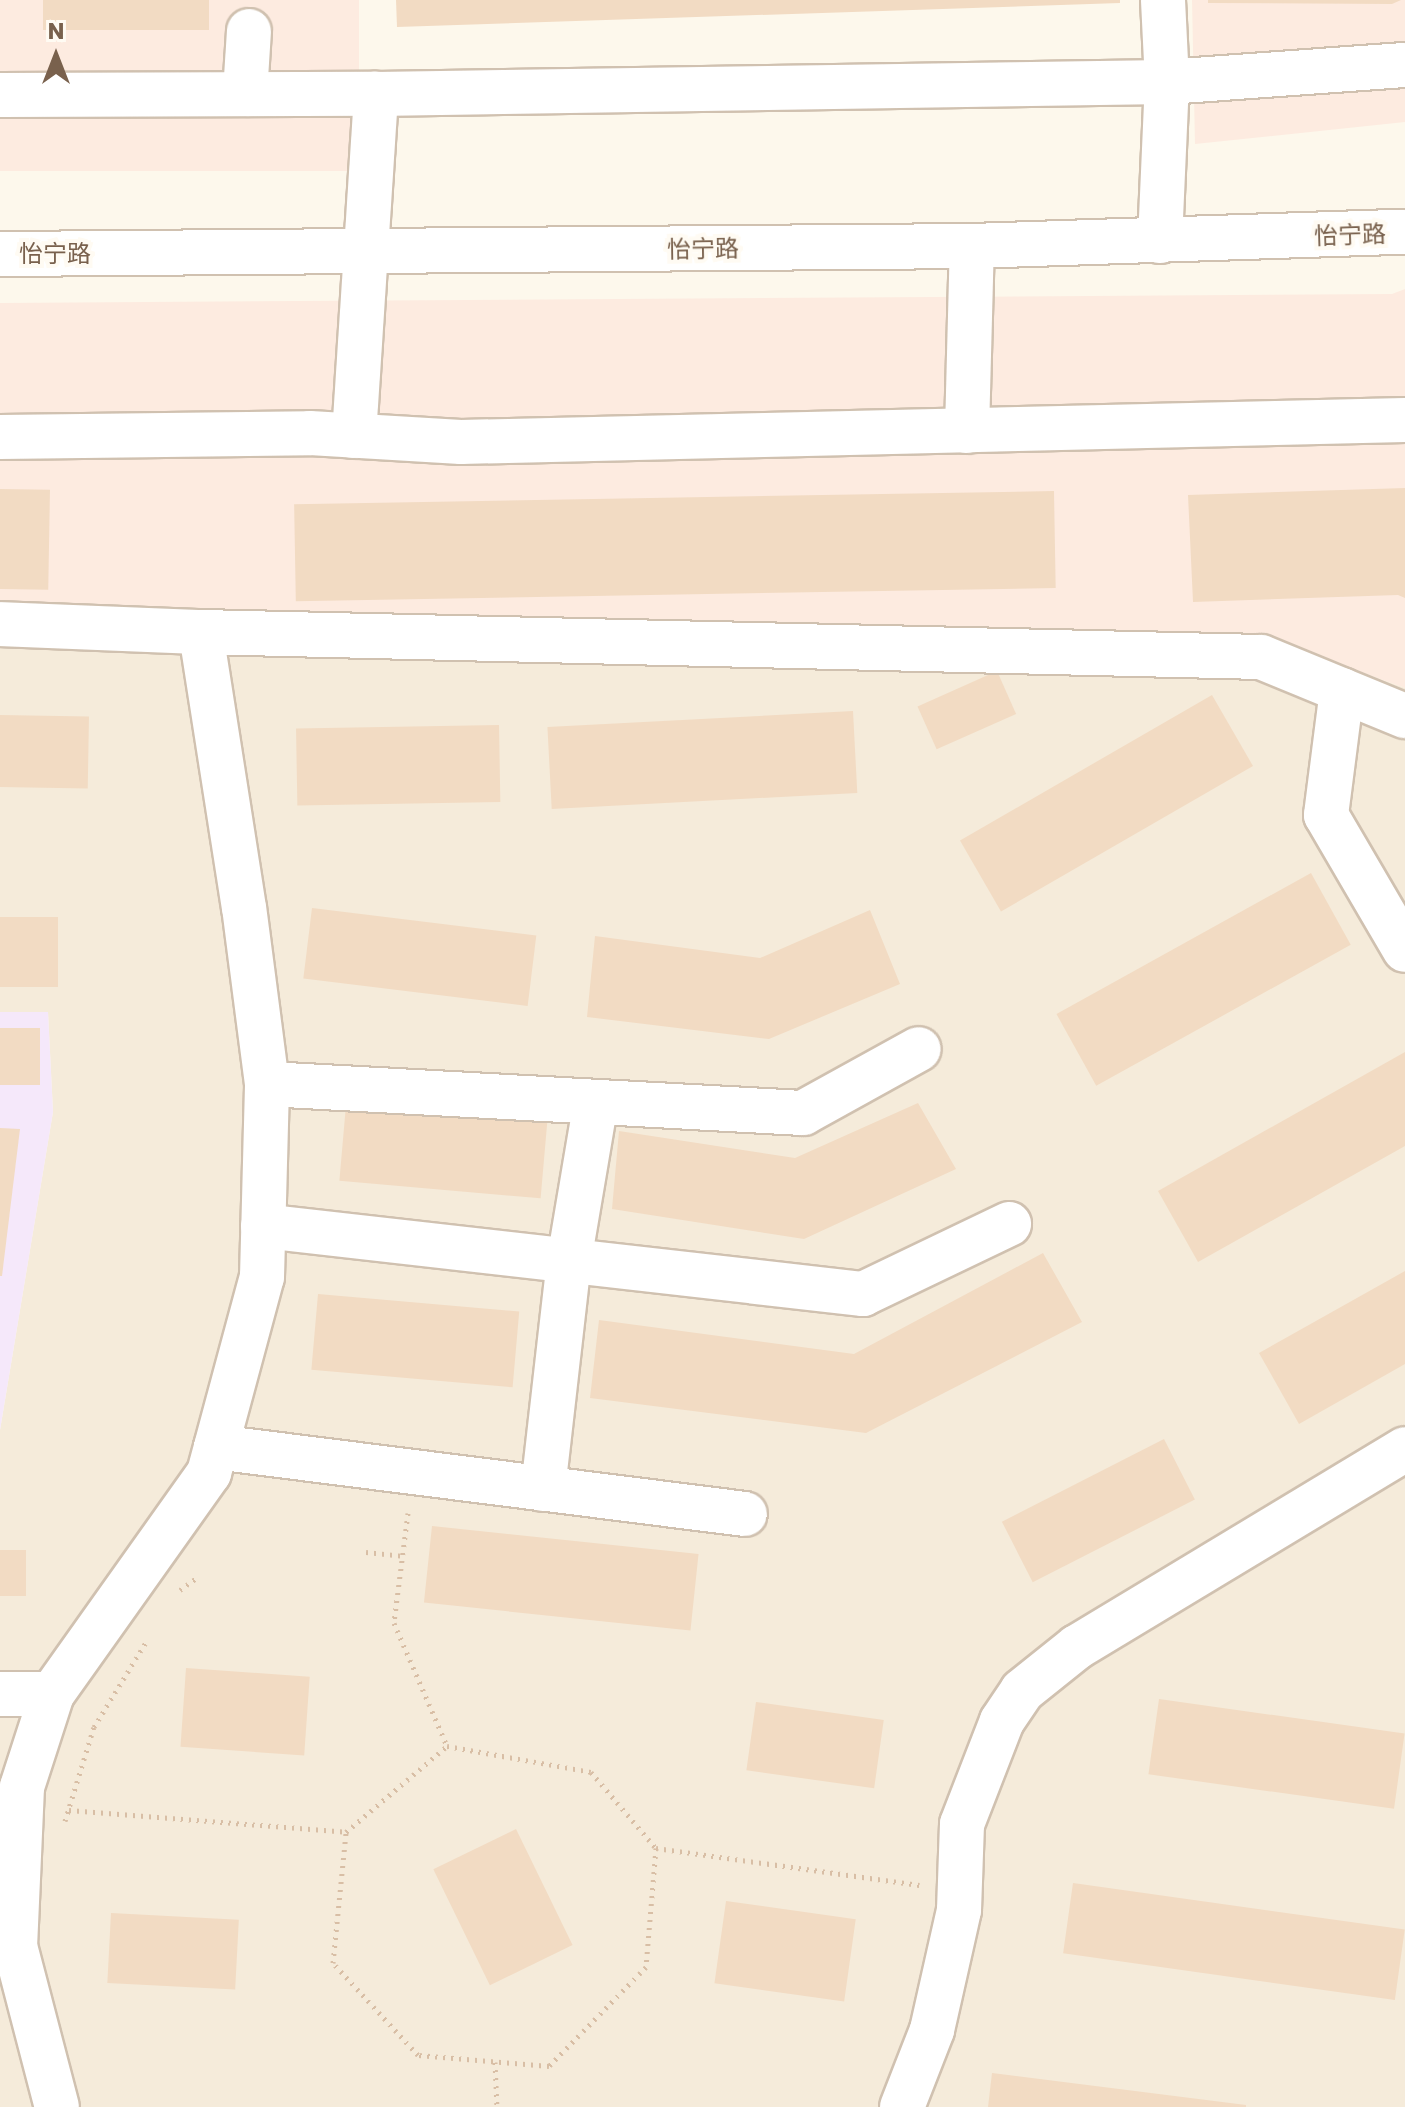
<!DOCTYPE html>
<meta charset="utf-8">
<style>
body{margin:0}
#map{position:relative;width:1405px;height:2107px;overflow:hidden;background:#fdf8ec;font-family:Poppins,"Noto Sans SC",sans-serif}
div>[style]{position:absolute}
.residential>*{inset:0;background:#f5ebda}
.commercial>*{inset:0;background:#fdebe0;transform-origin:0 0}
.education>*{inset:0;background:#f5e8fa}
.building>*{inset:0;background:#f2dbc3;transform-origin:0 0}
.path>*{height:5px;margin-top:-2.5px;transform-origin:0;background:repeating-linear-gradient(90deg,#d8bea5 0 2px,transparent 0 8px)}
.roads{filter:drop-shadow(2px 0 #d0c1b0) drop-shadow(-2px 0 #d0c1b0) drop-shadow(0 2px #d0c1b0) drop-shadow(0 -2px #d0c1b0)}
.minor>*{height:44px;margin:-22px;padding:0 22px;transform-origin:22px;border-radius:22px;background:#fff}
span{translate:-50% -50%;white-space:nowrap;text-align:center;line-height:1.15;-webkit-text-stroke:8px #fffbf3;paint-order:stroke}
.street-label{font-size:24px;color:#79614d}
.north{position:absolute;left:16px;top:16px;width:80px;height:80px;-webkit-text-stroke:6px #fffbf3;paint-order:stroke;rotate:0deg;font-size:22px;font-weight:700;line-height:32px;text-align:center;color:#79614d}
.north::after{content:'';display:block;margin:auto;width:28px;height:36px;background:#79614d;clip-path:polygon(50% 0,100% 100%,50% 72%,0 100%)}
</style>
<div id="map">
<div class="residential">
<i style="clip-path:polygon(0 622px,1275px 641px,1405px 688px,1405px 2107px,0 2107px,0 1430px,53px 1112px,48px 1012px,0 1012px)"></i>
</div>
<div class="commercial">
<i style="left:0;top:0;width:359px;height:171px"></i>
<i style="clip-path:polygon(1192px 0,1405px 0,1405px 122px,1195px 144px)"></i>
<i style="clip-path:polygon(1405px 289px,1405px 688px,1274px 641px,0 622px,0 303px,1392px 294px)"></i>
</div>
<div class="education">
<i style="clip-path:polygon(0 1012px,48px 1012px,53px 1112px,0 1430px)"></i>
</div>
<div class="building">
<i style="left:43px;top:0;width:166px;height:30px"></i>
<i style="clip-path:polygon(396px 0,1120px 0,1120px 3px,397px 27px)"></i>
<i style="clip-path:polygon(1208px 0,1401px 0,1392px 4px,1208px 3px)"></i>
<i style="clip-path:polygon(1405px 488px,1405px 598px,1398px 595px,1193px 602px,1188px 495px)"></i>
<i style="left:0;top:489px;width:50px;height:100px;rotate:1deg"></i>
<i style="left:1054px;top:491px;width:97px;height:760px;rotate:89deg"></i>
<i style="left:997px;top:671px;width:47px;height:87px;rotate:66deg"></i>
<i style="left:1212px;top:695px;width:82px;height:291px;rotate:60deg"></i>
<i style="left:853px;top:711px;width:82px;height:306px;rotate:87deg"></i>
<i style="left:0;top:715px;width:89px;height:72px;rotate:1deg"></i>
<i style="left:499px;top:725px;width:77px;height:203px;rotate:89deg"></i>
<i style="left:1311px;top:873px;width:82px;height:291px;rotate:61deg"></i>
<i style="left:312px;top:908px;width:226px;height:71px;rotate:7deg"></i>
<i style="clip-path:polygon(870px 910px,900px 984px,769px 1039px,587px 1017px,595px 936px,760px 958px)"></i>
<i style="left:0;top:917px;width:58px;height:70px"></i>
<i style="left:0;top:1028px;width:40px;height:57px"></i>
<i style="clip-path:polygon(1405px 1052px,1405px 1146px,1198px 1262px,1158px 1191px)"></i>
<i style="clip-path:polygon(918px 1103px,956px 1169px,804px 1239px,612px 1209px,619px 1131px,795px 1158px)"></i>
<i style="left:346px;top:1105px;width:202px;height:76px;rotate:5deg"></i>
<i style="clip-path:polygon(0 1128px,20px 1129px,2px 1276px,0 1276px)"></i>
<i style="clip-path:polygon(1043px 1253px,1082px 1322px,866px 1433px,590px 1398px,599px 1320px,854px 1354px)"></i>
<i style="clip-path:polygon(1405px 1271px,1405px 1364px,1299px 1424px,1259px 1353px)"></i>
<i style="left:318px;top:1294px;width:202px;height:76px;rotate:5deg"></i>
<i style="left:1164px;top:1439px;width:68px;height:182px;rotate:63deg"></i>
<i style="left:432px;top:1526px;width:268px;height:77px;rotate:6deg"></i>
<i style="left:0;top:1550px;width:26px;height:46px"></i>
<i style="left:186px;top:1668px;width:124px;height:79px;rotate:4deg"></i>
<i style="left:1159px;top:1699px;width:248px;height:76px;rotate:8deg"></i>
<i style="left:756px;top:1702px;width:129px;height:69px;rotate:8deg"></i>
<i style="left:516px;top:1829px;width:129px;height:92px;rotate:64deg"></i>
<i style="left:1073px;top:1883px;width:335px;height:71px;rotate:8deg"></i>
<i style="left:726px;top:1901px;width:131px;height:83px;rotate:8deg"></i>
<i style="left:111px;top:1913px;width:128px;height:70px;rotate:3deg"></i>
<i style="clip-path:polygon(992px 2073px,1246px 2105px,1246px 2107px,988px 2107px)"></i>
</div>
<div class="path">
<i style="left:408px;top:1513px;width:111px;rotate:97.3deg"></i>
<i style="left:394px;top:1623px;width:134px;rotate:66.7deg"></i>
<i style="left:366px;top:1552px;width:37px;rotate:6deg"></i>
<i style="left:180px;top:1590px;width:22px;rotate:-36deg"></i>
<i style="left:447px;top:1746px;width:146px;rotate:10.2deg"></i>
<i style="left:591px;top:1772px;width:100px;rotate:49.5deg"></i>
<i style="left:656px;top:1848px;width:119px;rotate:94.8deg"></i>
<i style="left:646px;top:1967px;width:139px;rotate:134.4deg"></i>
<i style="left:549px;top:2066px;width:131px;rotate:-175.2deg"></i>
<i style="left:418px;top:2055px;width:125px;rotate:-132.7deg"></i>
<i style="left:333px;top:1963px;width:132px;rotate:-84.3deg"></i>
<i style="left:346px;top:1832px;width:133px;rotate:-40.4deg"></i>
<i style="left:69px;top:1810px;width:278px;rotate:4.5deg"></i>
<i style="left:65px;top:1821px;width:98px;rotate:-72.9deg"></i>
<i style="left:94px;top:1727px;width:100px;rotate:-58.5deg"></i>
<i style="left:656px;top:1848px;width:266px;rotate:8deg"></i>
<i style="left:495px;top:2062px;width:45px;rotate:87.5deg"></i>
</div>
<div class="roads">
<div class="minor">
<i style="left:245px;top:94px;width:63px;rotate:-86.4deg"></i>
<i style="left:0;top:95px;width:376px;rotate:-0.2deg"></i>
<i style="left:376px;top:94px;width:791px;rotate:-0.87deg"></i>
<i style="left:1167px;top:82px;width:239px;rotate:-4.1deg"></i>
<i style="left:1160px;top:241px;width:159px;rotate:-87.5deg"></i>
<i style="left:1167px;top:82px;width:82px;rotate:-92.8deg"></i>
<i style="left:0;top:254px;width:972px;rotate:-0.47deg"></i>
<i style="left:972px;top:246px;width:433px;rotate:-1.9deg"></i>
<i style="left:967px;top:431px;width:185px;rotate:-88.5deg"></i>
<i style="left:354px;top:436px;width:343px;rotate:-86.3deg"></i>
<i style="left:0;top:437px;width:310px;rotate:-0.7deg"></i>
<i style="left:310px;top:433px;width:151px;rotate:3.4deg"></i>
<i style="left:461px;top:442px;width:944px;rotate:-1.34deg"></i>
<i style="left:0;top:624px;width:201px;rotate:2.3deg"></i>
<i style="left:1342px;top:690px;width:126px;rotate:97.3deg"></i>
<i style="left:1326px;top:815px;width:156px;rotate:59.7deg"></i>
<i style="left:267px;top:1084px;width:537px;rotate:3.1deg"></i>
<i style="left:803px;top:1113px;width:132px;rotate:-28.9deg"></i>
<i style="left:263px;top:1226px;width:604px;rotate:6.47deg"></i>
<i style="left:863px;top:1294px;width:162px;rotate:-25.6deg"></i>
<i style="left:216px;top:1447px;width:533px;rotate:7.22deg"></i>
<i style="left:543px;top:1489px;width:229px;rotate:-83.5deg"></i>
<i style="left:569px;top:1261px;width:161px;rotate:-80.4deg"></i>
<i style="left:0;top:1694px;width:52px"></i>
<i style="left:52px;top:1694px;width:271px;rotate:-54.6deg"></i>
<i style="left:209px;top:1473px;width:203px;rotate:-74.9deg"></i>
<i style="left:262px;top:1277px;width:193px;rotate:-88.5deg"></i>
<i style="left:267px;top:1084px;width:177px;rotate:-97.4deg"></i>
<i style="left:244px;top:908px;width:279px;rotate:-98.9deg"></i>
<i style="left:201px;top:632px;width:1060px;rotate:1.35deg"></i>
<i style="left:1261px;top:657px;width:156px;rotate:22.3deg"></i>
<i style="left:52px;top:1694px;width:98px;rotate:107.9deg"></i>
<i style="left:22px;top:1787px;width:159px;rotate:92.5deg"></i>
<i style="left:15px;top:1946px;width:166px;rotate:75.4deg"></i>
<i style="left:902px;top:2107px;width:83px;rotate:-68.7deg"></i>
<i style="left:932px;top:2030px;width:123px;rotate:-77.3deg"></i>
<i style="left:959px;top:1910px;width:86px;rotate:-88deg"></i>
<i style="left:962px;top:1824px;width:110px;rotate:-68.8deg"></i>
<i style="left:1002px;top:1721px;width:36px;rotate:-56deg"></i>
<i style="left:1022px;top:1691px;width:70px;rotate:-38.7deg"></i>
<i style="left:1077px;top:1647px;width:383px;rotate:-31.1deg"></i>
</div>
</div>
<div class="street-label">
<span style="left:1350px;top:235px;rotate:-2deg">怡宁路</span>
<span style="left:703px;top:249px;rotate:-1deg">怡宁路</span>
<span style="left:55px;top:254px">怡宁路</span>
</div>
<div class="north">N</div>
</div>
